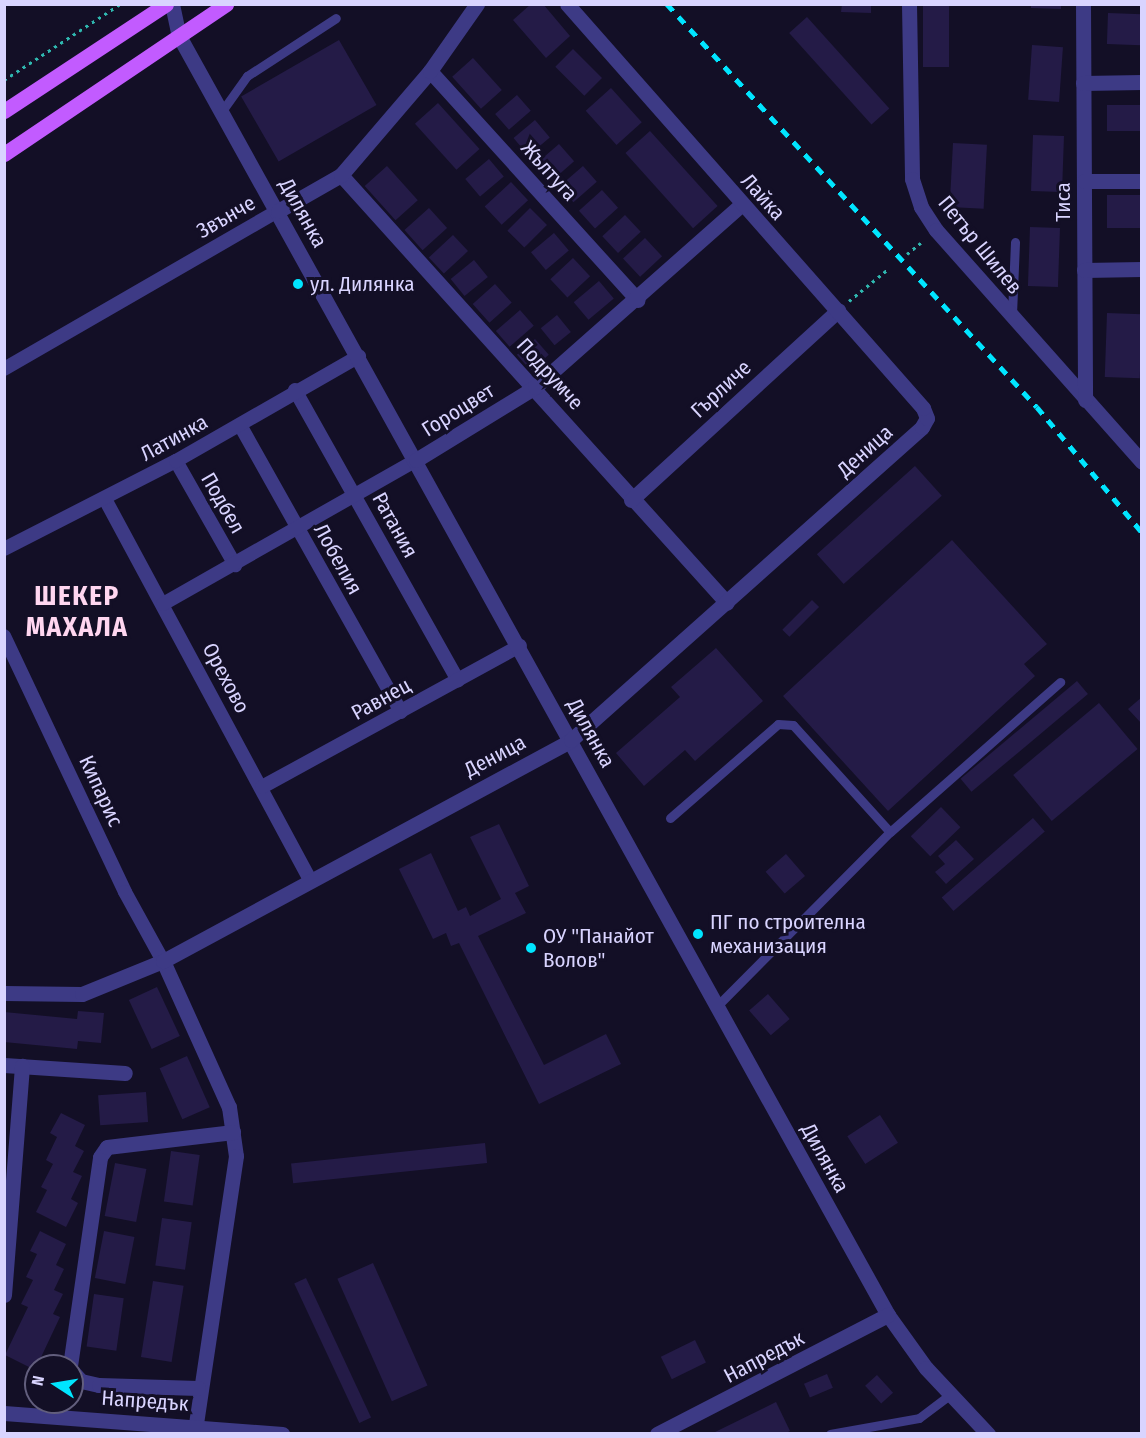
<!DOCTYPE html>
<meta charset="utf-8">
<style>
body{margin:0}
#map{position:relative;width:1146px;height:1438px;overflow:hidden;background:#130f26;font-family:"Fira Sans Condensed",sans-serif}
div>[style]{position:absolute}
.building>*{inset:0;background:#241b47;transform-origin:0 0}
.path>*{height:3px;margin-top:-1.5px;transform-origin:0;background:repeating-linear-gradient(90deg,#2fb8b0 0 3px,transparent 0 7.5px)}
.service>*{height:9px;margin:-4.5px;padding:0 4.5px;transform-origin:4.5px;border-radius:4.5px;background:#3d3a85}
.pedestrian>*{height:14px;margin:-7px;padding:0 7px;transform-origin:7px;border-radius:7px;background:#3d3a85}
.minor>*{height:15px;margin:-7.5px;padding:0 7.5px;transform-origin:7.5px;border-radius:7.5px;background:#3d3a85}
.primary>*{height:15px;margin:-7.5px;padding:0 7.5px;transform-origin:7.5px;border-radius:7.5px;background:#c25bff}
.rail>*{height:4.5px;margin-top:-2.25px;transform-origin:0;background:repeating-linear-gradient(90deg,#00e5ff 0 9px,transparent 0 17px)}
.dots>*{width:16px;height:16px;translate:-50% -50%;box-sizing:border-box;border:3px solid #130f26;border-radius:50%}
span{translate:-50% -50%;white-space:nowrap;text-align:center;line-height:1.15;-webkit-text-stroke:6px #130f26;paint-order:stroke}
.street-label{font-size:21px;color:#d9d4ff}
.poi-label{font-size:21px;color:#d9d4ff}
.left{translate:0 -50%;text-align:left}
.district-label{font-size:27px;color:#ffd6f0;font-weight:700;letter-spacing:1.5px}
.frame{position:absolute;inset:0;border:6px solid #d9d4ff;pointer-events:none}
.north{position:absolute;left:24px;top:1354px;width:60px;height:60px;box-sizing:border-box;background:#130f26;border:2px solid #625e7d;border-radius:50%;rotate:282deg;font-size:16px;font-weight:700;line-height:24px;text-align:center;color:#d9d4ff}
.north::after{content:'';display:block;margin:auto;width:21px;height:27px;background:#00e5ff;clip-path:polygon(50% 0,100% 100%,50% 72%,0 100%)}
</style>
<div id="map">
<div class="building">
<i style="clip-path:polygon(531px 4px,543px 4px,570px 36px,546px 58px,513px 20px)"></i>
<i style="clip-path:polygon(842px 4px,871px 4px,871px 13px,841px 12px)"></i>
<i style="left:923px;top:4px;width:26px;height:63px"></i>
<i style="clip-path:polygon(1031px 4px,1061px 4px,1061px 9px,1031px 8px)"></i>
<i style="left:1108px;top:13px;width:34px;height:31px;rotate:2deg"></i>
<i style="left:807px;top:17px;width:123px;height:24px;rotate:48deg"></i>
<i style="left:339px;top:40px;width:75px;height:113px;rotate:60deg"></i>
<i style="left:1032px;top:45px;width:31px;height:55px;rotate:4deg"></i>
<i style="left:573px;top:49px;width:41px;height:25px;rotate:45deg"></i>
<i style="left:473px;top:58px;width:43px;height:28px;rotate:48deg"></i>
<i style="left:611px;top:88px;width:46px;height:34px;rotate:48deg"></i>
<i style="left:517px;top:95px;width:21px;height:29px;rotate:49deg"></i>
<i style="left:438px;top:103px;width:62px;height:31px;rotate:48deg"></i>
<i style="left:1107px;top:105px;width:35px;height:26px"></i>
<i style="left:535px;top:120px;width:23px;height:28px;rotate:50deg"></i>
<i style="left:650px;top:131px;width:101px;height:33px;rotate:48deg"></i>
<i style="left:1033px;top:135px;width:31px;height:56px;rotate:2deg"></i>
<i style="left:953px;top:143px;width:34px;height:64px;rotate:3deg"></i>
<i style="left:559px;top:144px;width:23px;height:28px;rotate:49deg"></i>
<i style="left:489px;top:159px;width:23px;height:31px;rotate:50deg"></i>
<i style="left:387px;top:166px;width:46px;height:30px;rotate:48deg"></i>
<i style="left:583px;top:166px;width:21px;height:31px;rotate:49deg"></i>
<i style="left:511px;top:182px;width:25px;height:36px;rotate:47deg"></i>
<i style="left:602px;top:190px;width:24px;height:31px;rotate:48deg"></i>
<i style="left:1107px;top:195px;width:35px;height:33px"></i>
<i style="left:429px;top:208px;width:27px;height:33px;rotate:48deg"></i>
<i style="left:530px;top:208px;width:24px;height:32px;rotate:45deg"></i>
<i style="left:625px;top:215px;width:23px;height:31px;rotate:47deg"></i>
<i style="left:1030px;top:227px;width:30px;height:59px;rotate:2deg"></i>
<i style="left:554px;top:233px;width:23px;height:30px;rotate:50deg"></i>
<i style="left:453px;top:235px;width:22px;height:33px;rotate:47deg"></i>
<i style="left:645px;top:238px;width:25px;height:30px;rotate:47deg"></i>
<i style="left:573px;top:258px;width:25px;height:31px;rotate:47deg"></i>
<i style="left:474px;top:260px;width:22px;height:30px;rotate:51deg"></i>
<i style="left:599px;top:281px;width:23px;height:33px;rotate:50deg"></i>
<i style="left:495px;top:284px;width:25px;height:30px;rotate:48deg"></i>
<i style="left:520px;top:310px;width:21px;height:32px;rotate:49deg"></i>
<i style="left:1107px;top:313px;width:35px;height:64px;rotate:2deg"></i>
<i style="left:557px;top:315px;width:22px;height:21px;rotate:51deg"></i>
<i style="left:535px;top:339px;width:21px;height:24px;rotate:49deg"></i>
<i style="left:915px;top:466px;width:40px;height:132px;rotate:48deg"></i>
<i style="clip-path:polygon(952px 540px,1047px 644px,1024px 664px,1035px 676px,888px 811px,783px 696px)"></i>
<i style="left:812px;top:600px;width:10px;height:42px;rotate:45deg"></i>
<i style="clip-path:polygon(716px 648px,763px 701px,695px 761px,685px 750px,644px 786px,616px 753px,680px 697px,671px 687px)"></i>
<i style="left:1077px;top:681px;width:17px;height:152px;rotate:50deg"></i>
<i style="clip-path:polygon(1142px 697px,1142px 724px,1128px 709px)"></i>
<i style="left:1099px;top:703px;width:60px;height:112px;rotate:50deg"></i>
<i style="left:941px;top:807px;width:28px;height:42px;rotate:46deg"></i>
<i style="left:1033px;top:818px;width:18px;height:121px;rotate:49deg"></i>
<i style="clip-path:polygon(499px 824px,529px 886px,515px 893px,526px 913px,478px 936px,544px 1065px,606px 1034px,621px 1064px,539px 1104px,459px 943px,451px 946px,446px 933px,433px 939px,399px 869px,431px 853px,458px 911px,466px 907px,470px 916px,501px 899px,470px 837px)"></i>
<i style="clip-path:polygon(956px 840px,974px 859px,946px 884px,935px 872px,945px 864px,938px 856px)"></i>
<i style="left:786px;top:854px;width:29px;height:27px;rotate:49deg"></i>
<i style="left:157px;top:987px;width:54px;height:31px;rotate:65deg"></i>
<i style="left:768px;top:994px;width:33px;height:25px;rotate:49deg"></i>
<i style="clip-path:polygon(78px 1011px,104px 1013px,101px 1043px,78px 1041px,77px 1049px,4px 1042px,4px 1012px,77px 1019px)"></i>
<i style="left:187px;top:1056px;width:56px;height:30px;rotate:66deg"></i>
<i style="left:146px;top:1092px;width:30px;height:48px;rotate:86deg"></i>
<i style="clip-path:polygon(61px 1113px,85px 1125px,75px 1146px,84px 1151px,73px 1172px,82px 1176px,71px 1199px,78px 1203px,66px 1227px,36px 1212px,47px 1190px,41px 1187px,53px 1164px,46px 1160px,57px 1137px,50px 1133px)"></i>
<i style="left:880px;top:1115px;width:33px;height:39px;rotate:57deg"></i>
<i style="left:485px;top:1143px;width:20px;height:195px;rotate:84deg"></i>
<i style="left:171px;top:1151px;width:29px;height:51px;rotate:8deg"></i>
<i style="left:115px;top:1163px;width:32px;height:54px;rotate:11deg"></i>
<i style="left:162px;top:1218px;width:30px;height:48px;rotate:8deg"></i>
<i style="clip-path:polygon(40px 1231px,66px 1244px,56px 1265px,64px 1269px,54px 1290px,63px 1294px,53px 1314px,60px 1317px,35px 1370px,5px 1355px,28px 1307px,21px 1304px,33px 1280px,26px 1277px,37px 1254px,30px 1251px)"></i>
<i style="left:104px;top:1231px;width:31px;height:48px;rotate:11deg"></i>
<i style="left:373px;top:1263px;width:134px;height:39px;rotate:66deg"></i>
<i style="left:306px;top:1278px;width:154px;height:13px;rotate:65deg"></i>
<i style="left:153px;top:1281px;width:31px;height:77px;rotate:9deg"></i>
<i style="left:94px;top:1294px;width:30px;height:53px;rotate:8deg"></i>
<i style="left:695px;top:1340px;width:25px;height:38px;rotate:64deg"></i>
<i style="left:827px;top:1374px;width:15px;height:25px;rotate:67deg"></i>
<i style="left:877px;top:1375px;width:24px;height:16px;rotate:48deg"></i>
<i style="clip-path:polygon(776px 1402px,790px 1431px,784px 1434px,711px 1434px)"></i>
</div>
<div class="path">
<i style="left:4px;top:80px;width:139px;rotate:-33.2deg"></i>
<i style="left:907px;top:254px;width:22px;rotate:-39deg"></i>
<i style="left:849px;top:301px;width:49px;rotate:-39.2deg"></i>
</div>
<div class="service">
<i style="left:222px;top:111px;width:43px;rotate:-54.5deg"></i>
<i style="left:247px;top:76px;width:106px;rotate:-33.1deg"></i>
<i style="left:1012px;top:314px;width:72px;rotate:-87.6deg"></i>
<i style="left:670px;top:818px;width:143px;rotate:-41deg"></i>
<i style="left:778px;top:724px;width:15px;rotate:4deg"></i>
<i style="left:793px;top:725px;width:144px;rotate:47.8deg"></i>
<i style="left:717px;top:1006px;width:245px;rotate:-45.2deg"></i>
<i style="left:890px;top:832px;width:227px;rotate:-41.4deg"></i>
<i style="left:830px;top:1434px;width:90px;rotate:-10.2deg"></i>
<i style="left:919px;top:1418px;width:38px;rotate:-37deg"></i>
</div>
<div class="pedestrian">
<i style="left:4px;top:369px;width:316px;rotate:-30deg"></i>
<i style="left:295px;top:390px;width:333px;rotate:60.7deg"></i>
<i style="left:240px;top:425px;width:329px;rotate:60.7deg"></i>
<i style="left:176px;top:461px;width:120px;rotate:60.4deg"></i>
<i style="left:105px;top:499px;width:430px;rotate:61.7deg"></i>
<i style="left:4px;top:549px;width:193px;rotate:-27.1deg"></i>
<i style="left:176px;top:461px;width:211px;rotate:-29.8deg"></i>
<i style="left:163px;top:604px;width:291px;rotate:-29.6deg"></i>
<i style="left:4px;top:636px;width:283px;rotate:64.7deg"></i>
<i style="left:125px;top:892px;width:79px;rotate:61.2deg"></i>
<i style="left:262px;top:787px;width:294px;rotate:-28.7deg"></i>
</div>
<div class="minor">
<i style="left:172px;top:4px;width:33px;rotate:78deg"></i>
<i style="left:179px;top:36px;width:1462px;rotate:61deg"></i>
<i style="left:888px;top:1315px;width:65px;rotate:54.4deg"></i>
<i style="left:926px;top:1368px;width:91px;rotate:46.8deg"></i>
<i style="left:909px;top:4px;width:175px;rotate:89deg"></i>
<i style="left:912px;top:179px;width:29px;rotate:72deg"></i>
<i style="left:921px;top:207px;width:27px;rotate:57deg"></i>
<i style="left:936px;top:230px;width:310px;rotate:48.4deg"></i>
<i style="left:1083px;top:4px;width:396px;rotate:89.7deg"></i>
<i style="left:430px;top:71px;width:309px;rotate:47.8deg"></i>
<i style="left:1083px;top:83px;width:59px;rotate:-1deg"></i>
<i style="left:341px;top:175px;width:576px;rotate:47.95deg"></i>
<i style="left:1084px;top:181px;width:58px"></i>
<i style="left:278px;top:211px;width:73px;rotate:-29.7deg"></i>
<i style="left:341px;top:175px;width:137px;rotate:-49.4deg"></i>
<i style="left:430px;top:71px;width:82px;rotate:-55deg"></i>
<i style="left:1084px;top:270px;width:58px;rotate:-1deg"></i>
<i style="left:416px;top:460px;width:140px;rotate:-31.5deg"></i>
<i style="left:535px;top:387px;width:275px;rotate:-41.5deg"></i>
<i style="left:631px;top:500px;width:281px;rotate:-42.5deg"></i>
<i style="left:163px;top:961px;width:160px;rotate:65.7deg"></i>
<i style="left:229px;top:1107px;width:49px;rotate:81.9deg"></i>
<i style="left:236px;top:1156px;width:272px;rotate:98.5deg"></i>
<i style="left:4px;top:993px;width:78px;rotate:0.7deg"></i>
<i style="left:82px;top:994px;width:87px;rotate:-22.2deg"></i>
<i style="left:163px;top:961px;width:464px;rotate:-28.4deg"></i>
<i style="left:571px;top:740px;width:470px;rotate:-41.7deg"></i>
<i style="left:922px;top:427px;width:10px;rotate:-61deg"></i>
<i style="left:927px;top:418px;width:11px;rotate:-112deg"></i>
<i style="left:923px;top:408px;width:538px;rotate:-131.39deg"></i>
<i style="left:4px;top:1065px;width:121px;rotate:3.8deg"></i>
<i style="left:4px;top:1295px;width:230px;rotate:-85.5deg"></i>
<i style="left:70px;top:1366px;width:211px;rotate:-81.8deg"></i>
<i style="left:100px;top:1157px;width:12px;rotate:-55deg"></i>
<i style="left:107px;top:1147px;width:127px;rotate:-6.8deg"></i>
<i style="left:72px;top:1371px;width:13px;rotate:48deg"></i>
<i style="left:81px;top:1381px;width:18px;rotate:13deg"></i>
<i style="left:99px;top:1385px;width:99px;rotate:1.7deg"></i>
<i style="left:4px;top:1413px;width:279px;rotate:4.3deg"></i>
<i style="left:657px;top:1434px;width:260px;rotate:-27.3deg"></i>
</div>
<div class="primary">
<i style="left:4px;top:111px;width:194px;rotate:-33.4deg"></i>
<i style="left:4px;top:154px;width:268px;rotate:-34deg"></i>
</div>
<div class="rail">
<i style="left:667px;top:4px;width:547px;rotate:47.44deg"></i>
<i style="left:1037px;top:407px;width:163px;rotate:50deg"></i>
</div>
<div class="dots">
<i style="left:298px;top:284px;background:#00e5ff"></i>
<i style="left:698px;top:934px;background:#00e5ff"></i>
<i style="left:531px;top:948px;background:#00e5ff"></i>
</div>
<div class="street-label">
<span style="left:549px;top:171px;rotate:48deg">Жълтуга</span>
<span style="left:763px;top:197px;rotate:48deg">Лайка</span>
<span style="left:1063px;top:202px;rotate:-90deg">Тиса</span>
<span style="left:303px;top:213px;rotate:61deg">Дилянка</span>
<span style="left:226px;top:217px;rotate:-30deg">Звънче</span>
<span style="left:980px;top:245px;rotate:51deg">Петър Шилев</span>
<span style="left:550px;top:374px;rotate:48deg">Подрумче</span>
<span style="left:721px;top:389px;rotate:-43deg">Гърличе</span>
<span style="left:458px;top:410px;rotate:-32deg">Гороцвет</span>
<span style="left:174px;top:438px;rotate:-29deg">Латинка</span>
<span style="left:865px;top:451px;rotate:-42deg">Деница</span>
<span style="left:223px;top:503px;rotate:60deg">Подбел</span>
<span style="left:395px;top:525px;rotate:61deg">Ратания</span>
<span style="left:338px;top:559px;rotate:61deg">Лобелия</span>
<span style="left:226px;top:678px;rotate:62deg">Орехово</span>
<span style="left:381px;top:699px;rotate:-29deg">Равнец</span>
<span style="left:591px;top:733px;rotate:61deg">Дилянка</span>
<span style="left:495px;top:756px;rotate:-28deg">Деница</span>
<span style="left:101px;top:791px;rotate:65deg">Кипарис</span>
<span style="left:825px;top:1158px;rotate:61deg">Дилянка</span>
<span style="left:764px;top:1357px;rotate:-28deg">Напредък</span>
<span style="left:145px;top:1401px;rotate:4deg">Напредък</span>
</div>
<div class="poi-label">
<span class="left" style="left:310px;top:284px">ул. Дилянка</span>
<span class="left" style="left:710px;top:934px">ПГ по строителна<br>механизация</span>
<span class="left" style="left:543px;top:948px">ОУ "Панайот<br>Волов"</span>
</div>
<div class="district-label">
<span style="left:77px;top:612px">ШЕКЕР<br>МАХАЛА</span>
</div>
<div class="frame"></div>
<div class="north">N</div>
</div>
